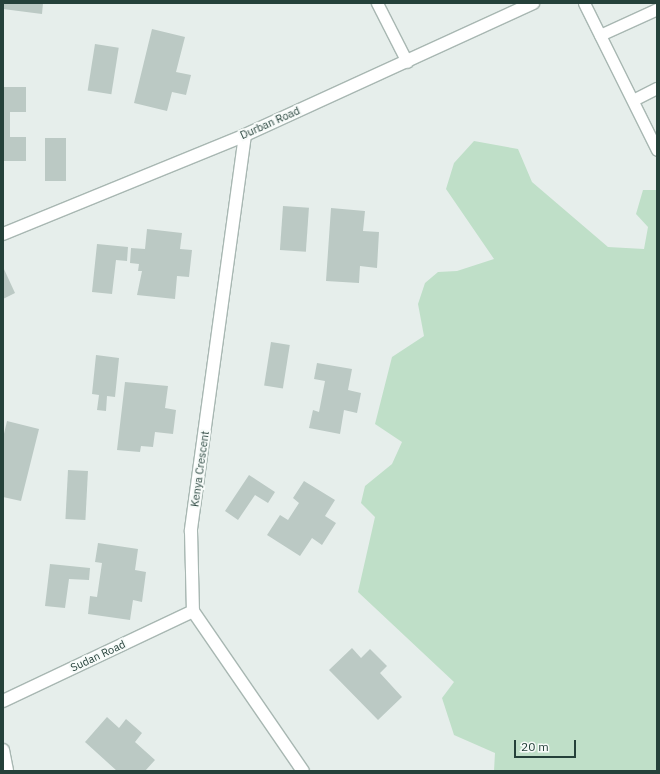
<!DOCTYPE html>
<style>
body{margin:0}
#map{position:relative;width:660px;height:774px;overflow:hidden;background:#e6eeeb;font-family:"IBM Plex Sans",sans-serif}
div>[style]{position:absolute}
.green>*{inset:0;background:#bfdfc8}
.building>*{inset:0;background:#bbc9c4;transform-origin:0 0}
.roads{filter:drop-shadow(1px 0 #a8b7b2) drop-shadow(-1px 0 #a8b7b2) drop-shadow(0 1px #a8b7b2) drop-shadow(0 -1px #a8b7b2)}
.service>*{height:11px;margin:-5.5px;padding:0 5.5px;transform-origin:5.5px;border-radius:5.5px;background:#fff}
.minor>*{height:12px;margin:-6px;padding:0 6px;transform-origin:6px;border-radius:6px;background:#fff}
span{translate:-50% -50%;white-space:nowrap;text-align:center;line-height:1.15;-webkit-text-stroke:4px #f7fbf9;paint-order:stroke}
.street-label{font-size:11px;color:#25413a}
.frame{position:absolute;inset:0;border:4px solid #25413a;pointer-events:none}
.scale{position:absolute;left:514px;top:740px;width:62px;height:18px;box-sizing:border-box;border:2px solid #25413a;border-top:0;padding-left:5px;font-size:12px;line-height:14px;white-space:nowrap;color:#25413a;-webkit-text-stroke:3px #f7fbf9;paint-order:stroke}
</style>
<div id="map">
<div class="green">
<i style="clip-path:polygon(474px 141px,518px 149px,532px 182px,608px 247px,644px 249px,648px 227px,636px 214px,643px 190px,657px 190px,657px 771px,494px 771px,495px 753px,454px 735px,442px 698px,454px 682px,358px 592px,375px 517px,361px 503px,365px 486px,392px 464px,402px 442px,375px 424px,392px 357px,424px 336px,418px 304px,425px 283px,438px 272px,457px 271px,494px 259px,446px 189px,454px 163px)"></i>
</div>
<div class="building">
<i style="clip-path:polygon(3px 3px,43px 3px,42px 14px,3px 9px)"></i>
<i style="clip-path:polygon(152px 29px,185px 37px,176px 72px,191px 75px,186px 95px,172px 92px,167px 111px,134px 103px)"></i>
<i style="left:95px;top:44px;width:24px;height:47px;rotate:9deg"></i>
<i style="clip-path:polygon(3px 87px,26px 87px,26px 112px,10px 112px,10px 137px,26px 137px,26px 161px,3px 161px)"></i>
<i style="left:45px;top:138px;width:21px;height:43px"></i>
<i style="left:283px;top:206px;width:26px;height:44px;rotate:4deg"></i>
<i style="clip-path:polygon(331px 208px,365px 211px,363px 231px,379px 232px,377px 268px,360px 266px,359px 283px,326px 281px)"></i>
<i style="clip-path:polygon(147px 229px,182px 233px,180px 249px,192px 250px,189px 277px,177px 276px,175px 299px,137px 295px,142px 271px,138px 271px,139px 264px,130px 263px,131px 248px,145px 249px)"></i>
<i style="clip-path:polygon(97px 244px,128px 247px,127px 261px,116px 260px,112px 294px,92px 292px)"></i>
<i style="clip-path:polygon(3px 267px,15px 293px,3px 299px)"></i>
<i style="left:271px;top:342px;width:19px;height:44px;rotate:9deg"></i>
<i style="clip-path:polygon(96px 355px,119px 358px,115px 397px,107px 396px,106px 411px,97px 410px,99px 395px,92px 394px)"></i>
<i style="clip-path:polygon(317px 363px,352px 369px,348px 390px,361px 393px,357px 413px,344px 410px,340px 434px,309px 428px,313px 410px,319px 412px,325px 381px,314px 379px)"></i>
<i style="clip-path:polygon(125px 382px,168px 386px,165px 408px,176px 410px,173px 434px,155px 432px,153px 447px,141px 446px,140px 452px,117px 450px)"></i>
<i style="clip-path:polygon(7px 421px,39px 429px,21px 501px,3px 497px,3px 438px)"></i>
<i style="left:68px;top:470px;width:20px;height:49px;rotate:3deg"></i>
<i style="clip-path:polygon(249px 475px,275px 492px,268px 503px,255px 495px,238px 520px,225px 511px)"></i>
<i style="clip-path:polygon(304px 481px,335px 500px,325px 516px,336px 523px,322px 545px,312px 538px,300px 556px,267px 535px,280px 515px,288px 520px,299px 503px,293px 498px)"></i>
<i style="clip-path:polygon(98px 543px,138px 549px,135px 570px,146px 572px,142px 602px,133px 600px,130px 620px,88px 614px,90px 596px,97px 597px,102px 563px,95px 562px)"></i>
<i style="clip-path:polygon(50px 564px,90px 568px,89px 580px,69px 579px,65px 608px,45px 606px)"></i>
<i style="clip-path:polygon(352px 648px,361px 658px,370px 649px,387px 666px,380px 673px,402px 697px,378px 720px,329px 670px)"></i>
<i style="clip-path:polygon(107px 717px,119px 728px,126px 719px,142px 733px,135px 742px,155px 760px,145px 771px,117px 771px,85px 742px)"></i>
</div>
<div class="roads">
<div class="service">
<i style="left:377px;top:3px;width:66px;rotate:63deg"></i>
<i style="left:584px;top:3px;width:164px;rotate:63.6deg"></i>
<i style="left:600px;top:35px;width:63px;rotate:-24.5deg"></i>
<i style="left:633px;top:100px;width:27px;rotate:-27deg"></i>
</div>
<div class="minor">
<i style="left:245px;top:135px;width:400px;rotate:97.8deg"></i>
<i style="left:191px;top:531px;width:80px;rotate:88.6deg"></i>
<i style="left:193px;top:611px;width:194px;rotate:55.5deg"></i>
<i style="left:3px;top:234px;width:261px;rotate:-22.2deg"></i>
<i style="left:245px;top:135px;width:317px;rotate:-24.6deg"></i>
<i style="left:3px;top:701px;width:210px;rotate:-25.3deg"></i>
<i style="left:3px;top:750px;width:21px;rotate:79deg"></i>
</div>
</div>
<div class="street-label">
<span style="left:270px;top:123px;rotate:-24deg">Durban Road</span>
<span style="left:200px;top:469px;rotate:-82deg">Kenya Crescent</span>
<span style="left:98px;top:656px;rotate:-25deg">Sudan Road</span>
</div>
<div class="frame"></div>
<div class="scale">20 m</div>
</div>
